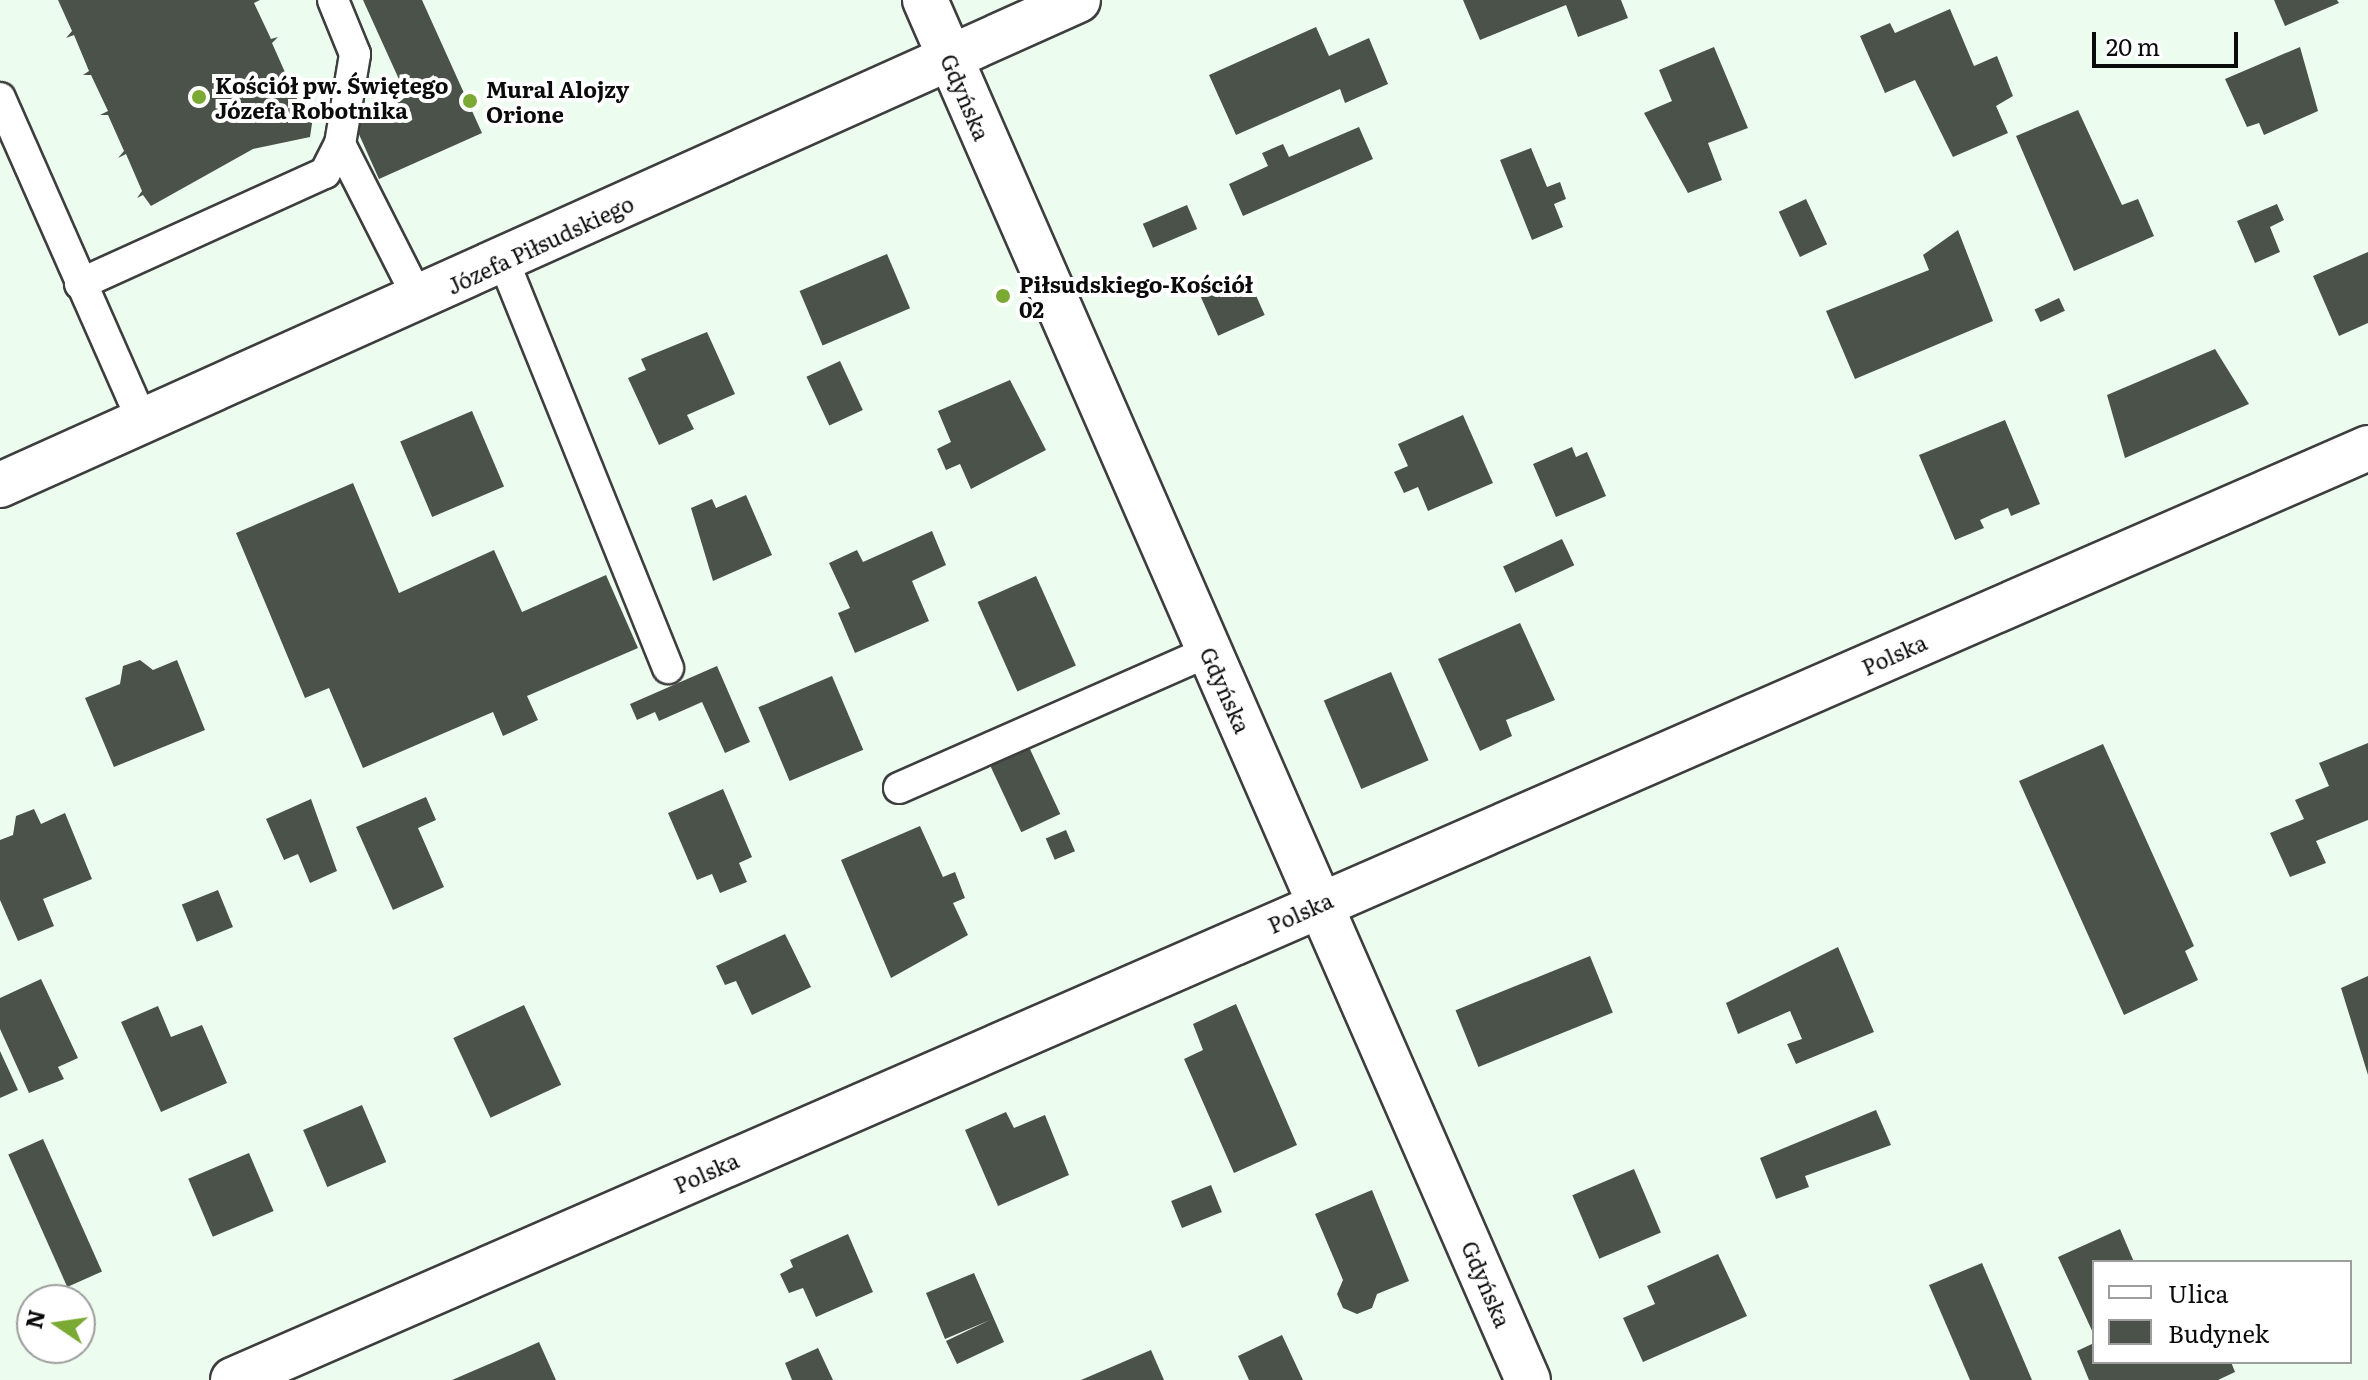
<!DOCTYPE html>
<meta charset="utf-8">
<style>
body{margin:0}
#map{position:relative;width:2368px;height:1380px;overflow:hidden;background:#ecfdf0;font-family:Literata,serif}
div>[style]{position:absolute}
.building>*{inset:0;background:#4a5249;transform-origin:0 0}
.roads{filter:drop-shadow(2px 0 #3e3e3e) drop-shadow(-2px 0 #3e3e3e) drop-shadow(0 2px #3e3e3e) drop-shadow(0 -2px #3e3e3e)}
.service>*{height:30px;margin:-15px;padding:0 15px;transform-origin:15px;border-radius:15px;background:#fff}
.minor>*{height:44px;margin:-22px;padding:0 22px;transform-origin:22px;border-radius:22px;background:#fff}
.tertiary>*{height:44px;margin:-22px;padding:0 22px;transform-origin:22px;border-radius:22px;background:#fff}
.dots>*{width:22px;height:22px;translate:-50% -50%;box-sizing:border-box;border:4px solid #fff;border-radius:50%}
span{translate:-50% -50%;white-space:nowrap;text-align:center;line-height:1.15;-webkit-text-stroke:8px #fff;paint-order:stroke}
.poi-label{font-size:22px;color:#0b0b0b;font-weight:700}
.left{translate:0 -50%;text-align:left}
.street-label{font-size:22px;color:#0b0b0b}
.legend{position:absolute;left:2092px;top:1260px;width:260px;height:104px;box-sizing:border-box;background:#fff;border:2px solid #9d9d9d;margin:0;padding:10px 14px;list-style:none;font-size:24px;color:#0b0b0b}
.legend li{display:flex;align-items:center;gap:16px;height:40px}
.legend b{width:40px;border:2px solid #9d9d9d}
.north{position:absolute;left:16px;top:1284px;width:80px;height:80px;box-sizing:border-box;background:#fff;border:2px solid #9d9d9d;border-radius:50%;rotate:283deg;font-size:22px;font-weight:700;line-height:32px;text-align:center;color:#0b0b0b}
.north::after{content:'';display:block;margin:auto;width:28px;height:36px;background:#7baa34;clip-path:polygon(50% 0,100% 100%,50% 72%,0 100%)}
.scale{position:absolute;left:2092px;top:32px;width:146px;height:36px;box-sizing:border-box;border:4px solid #0b0b0b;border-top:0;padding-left:10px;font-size:24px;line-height:28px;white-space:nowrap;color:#0b0b0b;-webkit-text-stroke:6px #fff;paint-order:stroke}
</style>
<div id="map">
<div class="building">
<i style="clip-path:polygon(58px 0,260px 0,254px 3px,271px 39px,278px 37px,272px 43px,288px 79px,296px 80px,290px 83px,306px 119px,313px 117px,310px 137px,253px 149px,151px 206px,143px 195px,137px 198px,142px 191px,126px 154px,118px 158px,124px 151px,108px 115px,100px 115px,108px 111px,91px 75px,83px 75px,89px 71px,74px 35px,66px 38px,72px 31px)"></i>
<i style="clip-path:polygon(363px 0,422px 0,482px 133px,379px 179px,353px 121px,407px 97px)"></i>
<i style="clip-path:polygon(1463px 0,1621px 0,1628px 18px,1578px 37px,1566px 5px,1480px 40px)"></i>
<i style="clip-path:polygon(2274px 0,2337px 0,2339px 3px,2285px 26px)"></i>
<i style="clip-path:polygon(1950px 9px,1974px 66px,1997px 56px,2013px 96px,1996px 106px,2008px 133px,1953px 157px,1915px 80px,1885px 93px,1860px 36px,1890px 23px,1895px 33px)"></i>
<i style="clip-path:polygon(1316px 27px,1329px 56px,1369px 38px,1388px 84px,1345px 103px,1340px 89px,1236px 135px,1209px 75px)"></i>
<i style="clip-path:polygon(1714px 47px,1748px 128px,1708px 143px,1722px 180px,1688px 193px,1644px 113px,1672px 101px,1659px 70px)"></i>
<i style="clip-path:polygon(2300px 47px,2318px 111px,2264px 135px,2259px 123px,2247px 127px,2225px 79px)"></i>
<i style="clip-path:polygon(2078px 110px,2122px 205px,2138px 199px,2154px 236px,2074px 271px,2016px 136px)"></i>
<i style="clip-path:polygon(1359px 127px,1373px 159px,1243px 216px,1229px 184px,1268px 166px,1262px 153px,1283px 144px,1289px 157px)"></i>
<i style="clip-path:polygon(1531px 148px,1547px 187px,1560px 182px,1566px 199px,1554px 204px,1563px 227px,1532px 240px,1500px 160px)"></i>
<i style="left:1806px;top:199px;width:50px;height:30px;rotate:65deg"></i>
<i style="clip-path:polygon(2277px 204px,2284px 220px,2270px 227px,2280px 252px,2255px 263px,2237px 221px)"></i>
<i style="left:1187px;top:205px;width:26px;height:48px;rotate:67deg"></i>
<i style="clip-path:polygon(1958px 230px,1993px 321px,1855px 379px,1826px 311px,1929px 270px,1923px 255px)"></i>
<i style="clip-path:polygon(2368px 252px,2368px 323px,2339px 336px,2313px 276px)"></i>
<i style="left:887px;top:254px;width:59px;height:95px;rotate:67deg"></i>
<i style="left:1246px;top:273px;width:46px;height:51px;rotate:66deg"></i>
<i style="left:2059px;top:298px;width:14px;height:27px;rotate:65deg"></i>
<i style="clip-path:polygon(707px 332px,735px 394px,687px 415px,694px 429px,659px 445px,628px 378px,646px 370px,641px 359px)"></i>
<i style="clip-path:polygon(2215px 349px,2249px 404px,2125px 458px,2107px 395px)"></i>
<i style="left:840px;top:361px;width:54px;height:37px;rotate:65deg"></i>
<i style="clip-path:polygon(1010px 380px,1046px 450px,971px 489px,960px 464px,946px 470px,937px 449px,951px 442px,938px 411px)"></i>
<i style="left:472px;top:411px;width:82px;height:78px;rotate:67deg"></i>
<i style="clip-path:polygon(1463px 415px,1493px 483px,1428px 511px,1418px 487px,1404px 493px,1394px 472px,1408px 466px,1398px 444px)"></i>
<i style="clip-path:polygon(2005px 420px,2040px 504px,2011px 516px,2008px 508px,1993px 514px,1980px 520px,1984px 528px,1955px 540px,1919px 455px)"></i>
<i style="clip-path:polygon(1572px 447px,1576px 457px,1587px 452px,1606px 496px,1556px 517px,1533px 464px)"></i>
<i style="clip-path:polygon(353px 483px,399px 593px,494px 550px,522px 612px,606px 575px,638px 648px,527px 696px,538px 720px,503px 736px,493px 712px,363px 768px,329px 688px,305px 698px,236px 533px)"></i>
<i style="clip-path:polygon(746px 495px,772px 555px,713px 581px,691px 508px,712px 499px,716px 508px)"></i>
<i style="clip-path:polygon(932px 531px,946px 565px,912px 581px,929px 621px,855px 653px,838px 613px,850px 608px,829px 563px,857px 550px,863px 562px)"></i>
<i style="left:1562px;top:539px;width:29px;height:65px;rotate:65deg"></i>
<i style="left:1036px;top:576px;width:98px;height:64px;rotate:66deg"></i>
<i style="clip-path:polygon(1520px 623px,1555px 700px,1506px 720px,1512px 736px,1480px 751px,1438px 659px)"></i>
<i style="clip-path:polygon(140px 660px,153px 670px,177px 660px,205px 730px,114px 767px,85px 698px,120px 684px,123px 666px)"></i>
<i style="clip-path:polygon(717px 666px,750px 742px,725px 753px,702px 702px,659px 721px,655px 712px,637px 720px,630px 704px)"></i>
<i style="left:1391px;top:672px;width:96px;height:73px;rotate:67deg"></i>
<i style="left:832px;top:676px;width:80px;height:80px;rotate:67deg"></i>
<i style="clip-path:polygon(2368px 743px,2368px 820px,2316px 841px,2326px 863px,2290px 877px,2270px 833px,2304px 819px,2295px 800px,2329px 786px,2319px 763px)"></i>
<i style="clip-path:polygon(2103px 744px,2194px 946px,2185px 951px,2198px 980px,2124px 1015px,2019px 781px)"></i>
<i style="left:1029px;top:747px;width:74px;height:43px;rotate:65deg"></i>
<i style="clip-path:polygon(723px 789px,752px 857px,739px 863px,747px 882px,720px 893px,712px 874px,697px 880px,668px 813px)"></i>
<i style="clip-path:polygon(426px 797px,436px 820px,418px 828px,444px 887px,393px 910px,356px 827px)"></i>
<i style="clip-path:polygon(311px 799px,337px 871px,310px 883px,298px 854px,284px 860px,266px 819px)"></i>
<i style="clip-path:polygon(34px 809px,41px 824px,65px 813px,92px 879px,43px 899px,54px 926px,18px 941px,0 900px,0 840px,13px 835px,16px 816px)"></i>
<i style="clip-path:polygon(920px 826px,943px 877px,955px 872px,965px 898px,953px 903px,968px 935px,891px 978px,841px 860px)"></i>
<i style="left:1066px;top:830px;width:23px;height:22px;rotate:67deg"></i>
<i style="left:218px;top:890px;width:40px;height:39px;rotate:68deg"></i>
<i style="clip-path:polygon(785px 934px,811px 987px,752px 1015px,736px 981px,725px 985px,716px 966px)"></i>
<i style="clip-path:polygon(1838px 947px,1874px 1032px,1796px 1064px,1787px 1044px,1802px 1039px,1790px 1011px,1738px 1034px,1726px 1003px)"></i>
<i style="left:1590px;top:956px;width:61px;height:145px;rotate:68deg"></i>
<i style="clip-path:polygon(2368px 976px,2368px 1075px,2341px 988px)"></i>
<i style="clip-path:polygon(41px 979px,78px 1058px,58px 1067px,64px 1079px,29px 1093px,0 1029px,0 998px)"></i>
<i style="clip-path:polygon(1236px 1004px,1297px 1145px,1234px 1173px,1184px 1059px,1203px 1050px,1193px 1024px)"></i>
<i style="left:524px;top:1005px;width:88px;height:78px;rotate:65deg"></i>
<i style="clip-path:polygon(158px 1006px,171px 1037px,202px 1025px,227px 1083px,161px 1112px,121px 1022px)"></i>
<i style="clip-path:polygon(0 1051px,18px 1090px,0 1098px)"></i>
<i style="left:362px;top:1105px;width:62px;height:64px;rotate:67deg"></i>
<i style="clip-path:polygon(1876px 1110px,1891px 1145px,1805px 1176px,1809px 1187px,1776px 1199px,1760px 1158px)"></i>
<i style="clip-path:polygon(1006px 1112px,1014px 1128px,1045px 1115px,1069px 1175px,998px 1206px,965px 1130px)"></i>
<i style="left:43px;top:1139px;width:145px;height:38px;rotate:66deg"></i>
<i style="left:249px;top:1153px;width:63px;height:66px;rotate:67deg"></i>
<i style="left:1634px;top:1169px;width:69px;height:67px;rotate:67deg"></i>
<i style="left:1211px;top:1185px;width:29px;height:43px;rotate:68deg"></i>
<i style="clip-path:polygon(1372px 1190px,1409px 1281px,1377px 1294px,1372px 1308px,1357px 1314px,1343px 1308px,1337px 1294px,1343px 1280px,1315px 1214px)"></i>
<i style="clip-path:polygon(2120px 1229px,2134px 1262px,2094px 1262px,2094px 1335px,2058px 1257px)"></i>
<i style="clip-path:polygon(848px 1234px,873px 1292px,816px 1317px,803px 1288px,789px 1293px,780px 1274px,793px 1267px,790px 1260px)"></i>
<i style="clip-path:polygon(1718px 1254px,1747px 1316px,1643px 1362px,1623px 1318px,1655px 1304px,1647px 1286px)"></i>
<i style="clip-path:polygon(1982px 1263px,2032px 1380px,1970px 1380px,1929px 1285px)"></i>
<i style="clip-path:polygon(974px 1273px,1004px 1342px,957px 1364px,946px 1341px,990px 1320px,945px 1339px,926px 1293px)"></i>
<i style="clip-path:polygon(1282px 1335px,1303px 1380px,1249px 1380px,1238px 1356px)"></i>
<i style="clip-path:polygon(539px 1342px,556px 1380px,452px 1380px,517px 1352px)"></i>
<i style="clip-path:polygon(2094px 1343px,2094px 1362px,2231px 1362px,2235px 1372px,2218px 1380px,2089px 1380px,2077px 1351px)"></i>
<i style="clip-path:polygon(818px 1348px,833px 1380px,792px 1380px,785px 1363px)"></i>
<i style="clip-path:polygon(1151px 1350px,1164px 1380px,1081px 1380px)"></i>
</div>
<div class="roads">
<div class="service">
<i style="left:0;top:98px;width:352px;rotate:66.2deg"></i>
<i style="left:340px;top:144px;width:175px;rotate:63.1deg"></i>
<i style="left:504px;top:262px;width:438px;rotate:68deg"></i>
<i style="left:80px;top:284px;width:269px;rotate:-24.4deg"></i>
<i style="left:325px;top:173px;width:33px;rotate:-63deg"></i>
<i style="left:340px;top:144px;width:91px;rotate:-80.5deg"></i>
<i style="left:355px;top:54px;width:58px;rotate:-112.2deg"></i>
<i style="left:899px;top:788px;width:339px;rotate:-23.8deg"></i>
</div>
<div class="minor">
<i style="left:925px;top:0;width:1506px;rotate:66.4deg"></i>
<i style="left:233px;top:1380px;width:2330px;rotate:-23.58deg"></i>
</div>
<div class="tertiary">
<i style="left:0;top:485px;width:1182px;rotate:-24.22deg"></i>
</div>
</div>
<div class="dots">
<i style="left:199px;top:97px;background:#7baa34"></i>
<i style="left:470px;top:101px;background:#7baa34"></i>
<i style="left:1003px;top:296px;background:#7baa34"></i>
</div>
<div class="poi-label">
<span class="left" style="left:215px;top:97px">Kościół pw. Świętego<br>Józefa Robotnika</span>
<span class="left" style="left:486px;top:101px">Mural Alojzy<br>Orione</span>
<span class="left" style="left:1019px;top:296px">Piłsudskiego-Kościół<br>02</span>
</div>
<div class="street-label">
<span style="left:966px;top:97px;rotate:67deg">Gdyńska</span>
<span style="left:540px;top:244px;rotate:-25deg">Józefa Piłsudskiego</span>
<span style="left:1894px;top:654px;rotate:-24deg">Polska</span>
<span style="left:1226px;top:690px;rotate:66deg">Gdyńska</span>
<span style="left:1300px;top:912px;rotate:-24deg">Polska</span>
<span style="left:706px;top:1172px;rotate:-24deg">Polska</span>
<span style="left:1487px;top:1284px;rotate:67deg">Gdyńska</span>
</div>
<ul class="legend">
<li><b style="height:10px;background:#fff"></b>Ulica</li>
<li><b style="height:22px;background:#4a5249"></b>Budynek</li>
</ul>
<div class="north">N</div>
<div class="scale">20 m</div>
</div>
